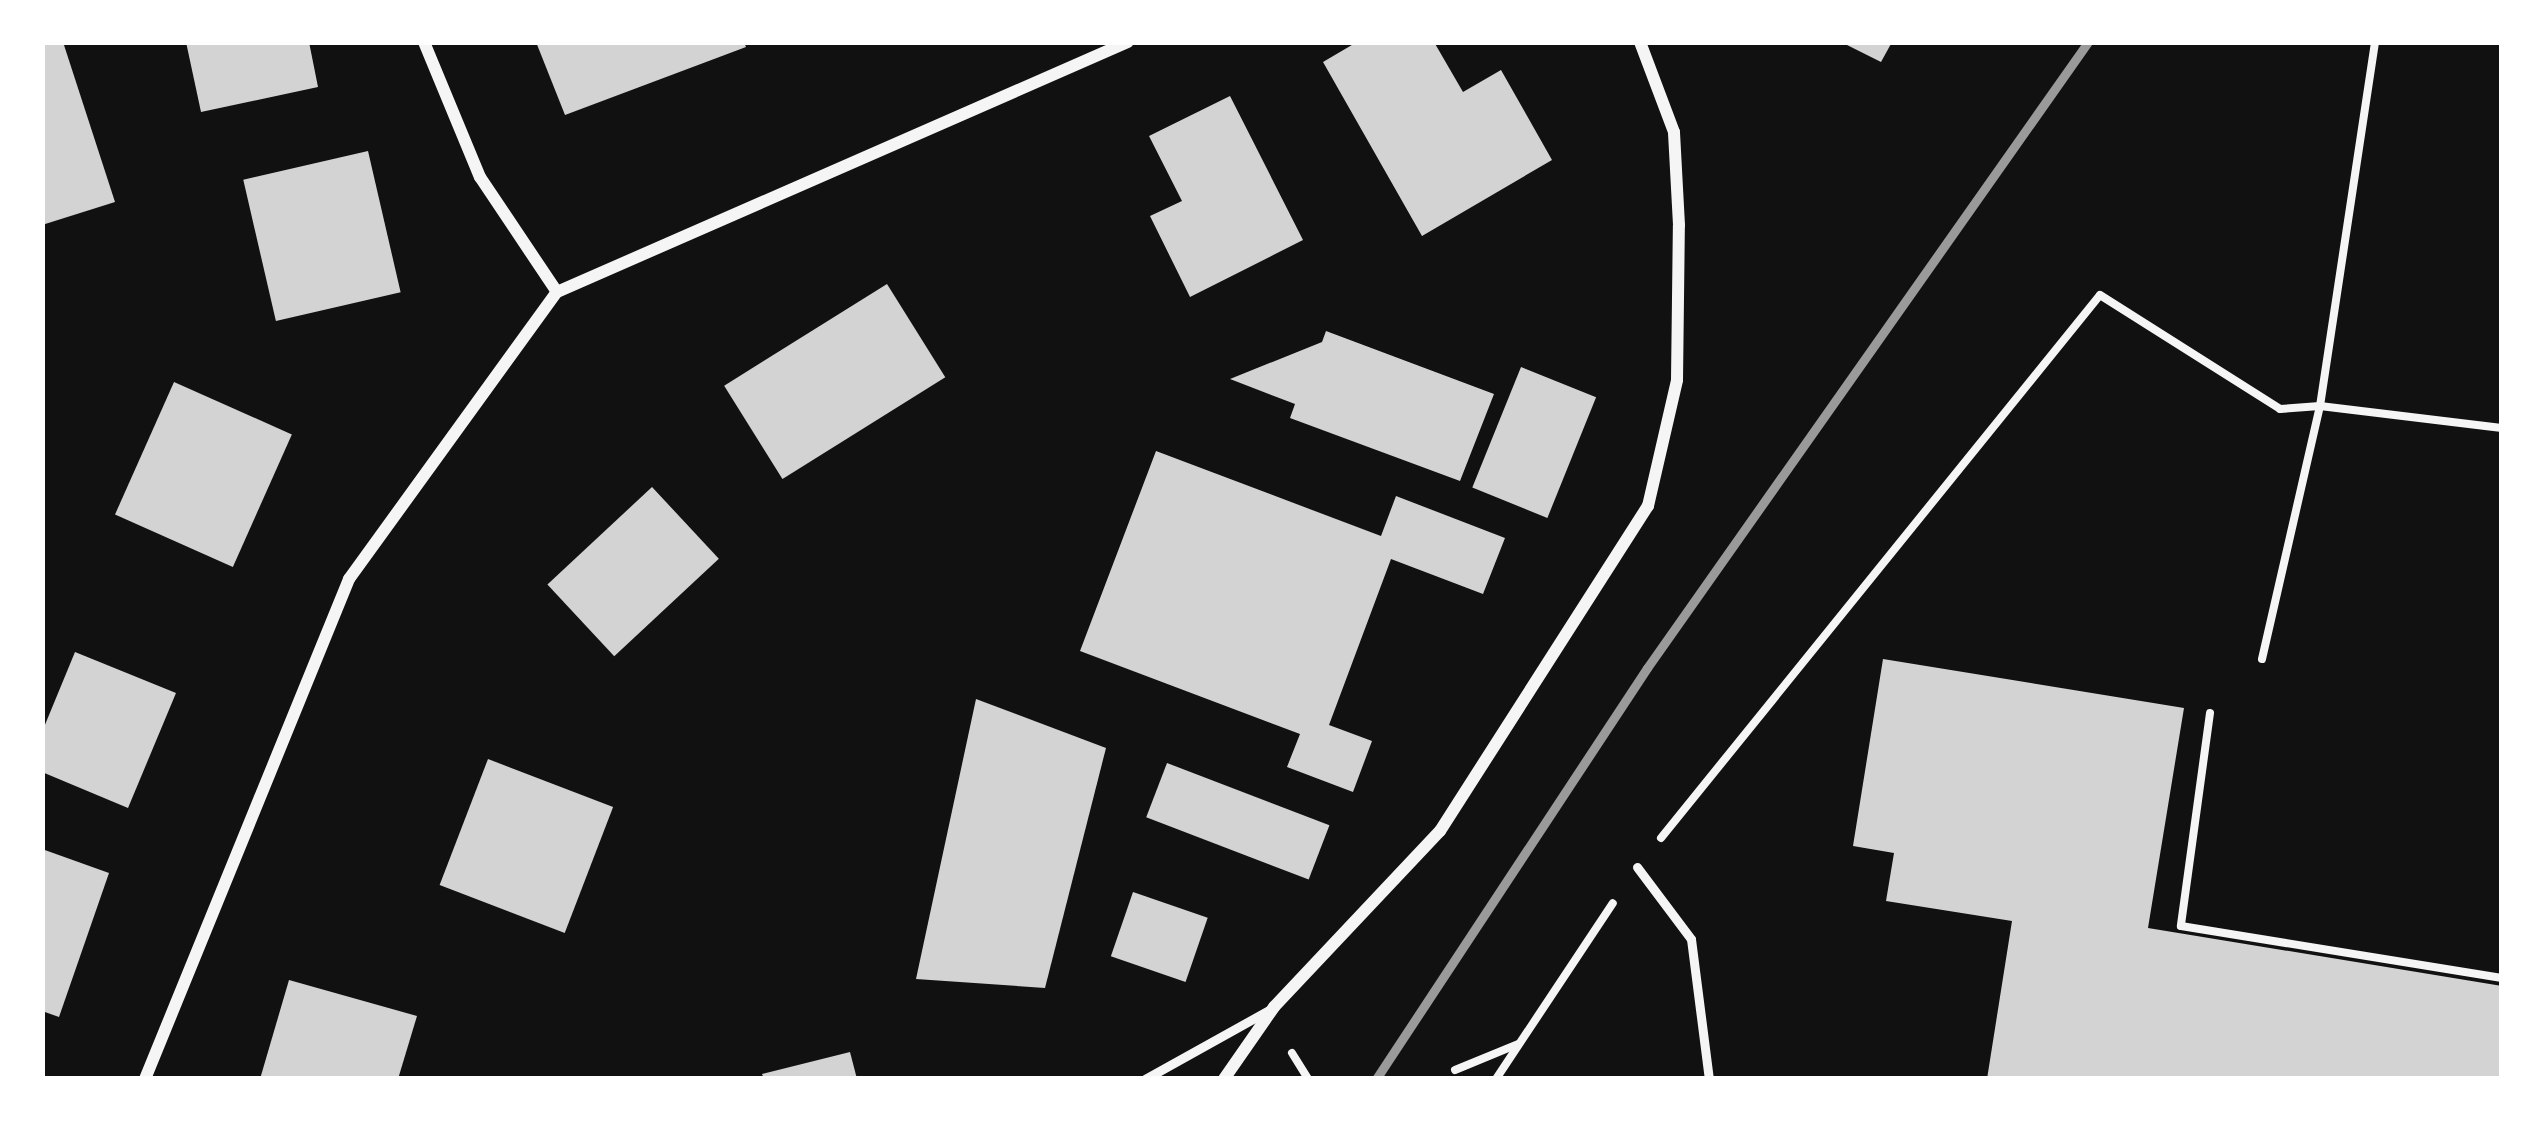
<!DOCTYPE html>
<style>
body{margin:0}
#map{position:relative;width:2544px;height:1121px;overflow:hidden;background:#111;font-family:"Alegreya Sans",sans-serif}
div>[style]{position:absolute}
.building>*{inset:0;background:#d3d3d3;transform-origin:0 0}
.path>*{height:8px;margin:-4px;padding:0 4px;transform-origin:4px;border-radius:4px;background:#f5f5f5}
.service>*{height:9px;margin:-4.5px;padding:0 4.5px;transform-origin:4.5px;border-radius:4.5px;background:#f5f5f5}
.minor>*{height:12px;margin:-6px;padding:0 6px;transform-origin:6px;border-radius:6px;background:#f5f5f5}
.rail>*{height:9px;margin:-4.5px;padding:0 4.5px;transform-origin:4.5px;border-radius:4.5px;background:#9a9a9a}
span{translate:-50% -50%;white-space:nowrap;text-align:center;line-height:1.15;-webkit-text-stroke:9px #fff;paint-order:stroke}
.frame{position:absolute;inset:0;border:45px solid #fff;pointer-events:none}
</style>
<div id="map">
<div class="building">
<i style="clip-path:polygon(42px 42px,63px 42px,115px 202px,42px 225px)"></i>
<i style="clip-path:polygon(186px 42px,309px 42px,318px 87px,201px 112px)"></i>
<i style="clip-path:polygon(536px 42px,744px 42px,746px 47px,565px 115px)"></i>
<i style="clip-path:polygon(1357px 42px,1434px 42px,1463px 92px,1501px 70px,1552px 160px,1422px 236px,1323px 62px)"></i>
<i style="clip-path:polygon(1841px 42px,1892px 42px,1881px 62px)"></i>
<i style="clip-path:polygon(1230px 96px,1303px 240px,1190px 297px,1150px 216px,1182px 201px,1149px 136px)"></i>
<i style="left:368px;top:151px;width:145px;height:128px;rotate:77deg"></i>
<i style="left:887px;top:284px;width:110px;height:192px;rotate:58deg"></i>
<i style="clip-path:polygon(1326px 331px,1494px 394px,1460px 481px,1290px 418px,1295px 404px,1230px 379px,1322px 342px)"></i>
<i style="left:1521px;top:367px;width:81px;height:130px;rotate:22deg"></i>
<i style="left:174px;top:382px;width:129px;height:145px;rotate:24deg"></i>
<i style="clip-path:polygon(1156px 451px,1381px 536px,1396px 496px,1505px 538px,1483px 594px,1391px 559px,1329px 725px,1372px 741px,1353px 792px,1287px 767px,1300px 734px,1080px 651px)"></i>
<i style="left:652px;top:487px;width:98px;height:143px;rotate:47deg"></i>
<i style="clip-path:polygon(75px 652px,176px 693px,128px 808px,42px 772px,42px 732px)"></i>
<i style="clip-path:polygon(1883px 659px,2184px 708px,2148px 928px,2502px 986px,2502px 1079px,1987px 1079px,2012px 921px,1886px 901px,1894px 853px,1853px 846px)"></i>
<i style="clip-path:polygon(976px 699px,1106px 748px,1045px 988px,916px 979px)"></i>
<i style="left:488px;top:759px;width:134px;height:135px;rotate:21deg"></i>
<i style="left:1167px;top:763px;width:174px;height:58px;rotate:21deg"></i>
<i style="clip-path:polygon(42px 849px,109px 873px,59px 1017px,42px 1011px)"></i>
<i style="left:1133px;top:892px;width:79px;height:68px;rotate:19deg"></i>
<i style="clip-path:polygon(289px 980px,417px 1016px,398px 1079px,260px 1079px)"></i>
<i style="clip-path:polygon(850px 1052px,857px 1079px,764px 1079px,762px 1074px)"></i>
</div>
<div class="path">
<i style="left:2262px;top:659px;width:260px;rotate:-77.1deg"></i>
<i style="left:2320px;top:406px;width:183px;rotate:6.9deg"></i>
<i style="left:2210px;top:713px;width:215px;rotate:97.8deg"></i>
<i style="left:2181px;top:926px;width:325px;rotate:9.2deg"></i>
<i style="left:1661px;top:838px;width:698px;rotate:-51.05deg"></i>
<i style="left:2100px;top:295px;width:213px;rotate:32.3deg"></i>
<i style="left:2280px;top:409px;width:40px;rotate:-4.3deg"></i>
<i style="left:2320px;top:406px;width:368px;rotate:-81.4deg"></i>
<i style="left:1292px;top:1053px;width:31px;rotate:58deg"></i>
<i style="left:1455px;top:1070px;width:68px;rotate:-22.4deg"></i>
<i style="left:1496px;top:1079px;width:211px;rotate:-56.4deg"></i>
</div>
<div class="service">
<i style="left:1637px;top:867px;width:90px;rotate:53.1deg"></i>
<i style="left:1691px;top:939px;width:141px;rotate:82.7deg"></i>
<i style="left:1145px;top:1079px;width:142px;rotate:-29.1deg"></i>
</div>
<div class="minor">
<i style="left:424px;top:42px;width:146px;rotate:67.5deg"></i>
<i style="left:480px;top:177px;width:138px;rotate:56.2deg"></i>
<i style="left:145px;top:1079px;width:540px;rotate:-67.8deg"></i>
<i style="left:349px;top:579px;width:354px;rotate:-54.1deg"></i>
<i style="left:557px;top:292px;width:623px;rotate:-23.65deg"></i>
<i style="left:1224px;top:1079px;width:88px;rotate:-55.2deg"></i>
<i style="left:1274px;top:1007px;width:242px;rotate:-46.7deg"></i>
<i style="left:1440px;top:831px;width:386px;rotate:-57.4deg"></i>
<i style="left:1648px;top:506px;width:129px;rotate:-77deg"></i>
<i style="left:1677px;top:380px;width:155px;rotate:-89.3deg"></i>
<i style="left:1679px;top:225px;width:93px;rotate:-93.1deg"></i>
<i style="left:1674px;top:132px;width:96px;rotate:-110.7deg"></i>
</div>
<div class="rail">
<i style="left:1376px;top:1079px;width:492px;rotate:-56.6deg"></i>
<i style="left:1647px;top:668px;width:766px;rotate:-54.84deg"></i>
</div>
<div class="frame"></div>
</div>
